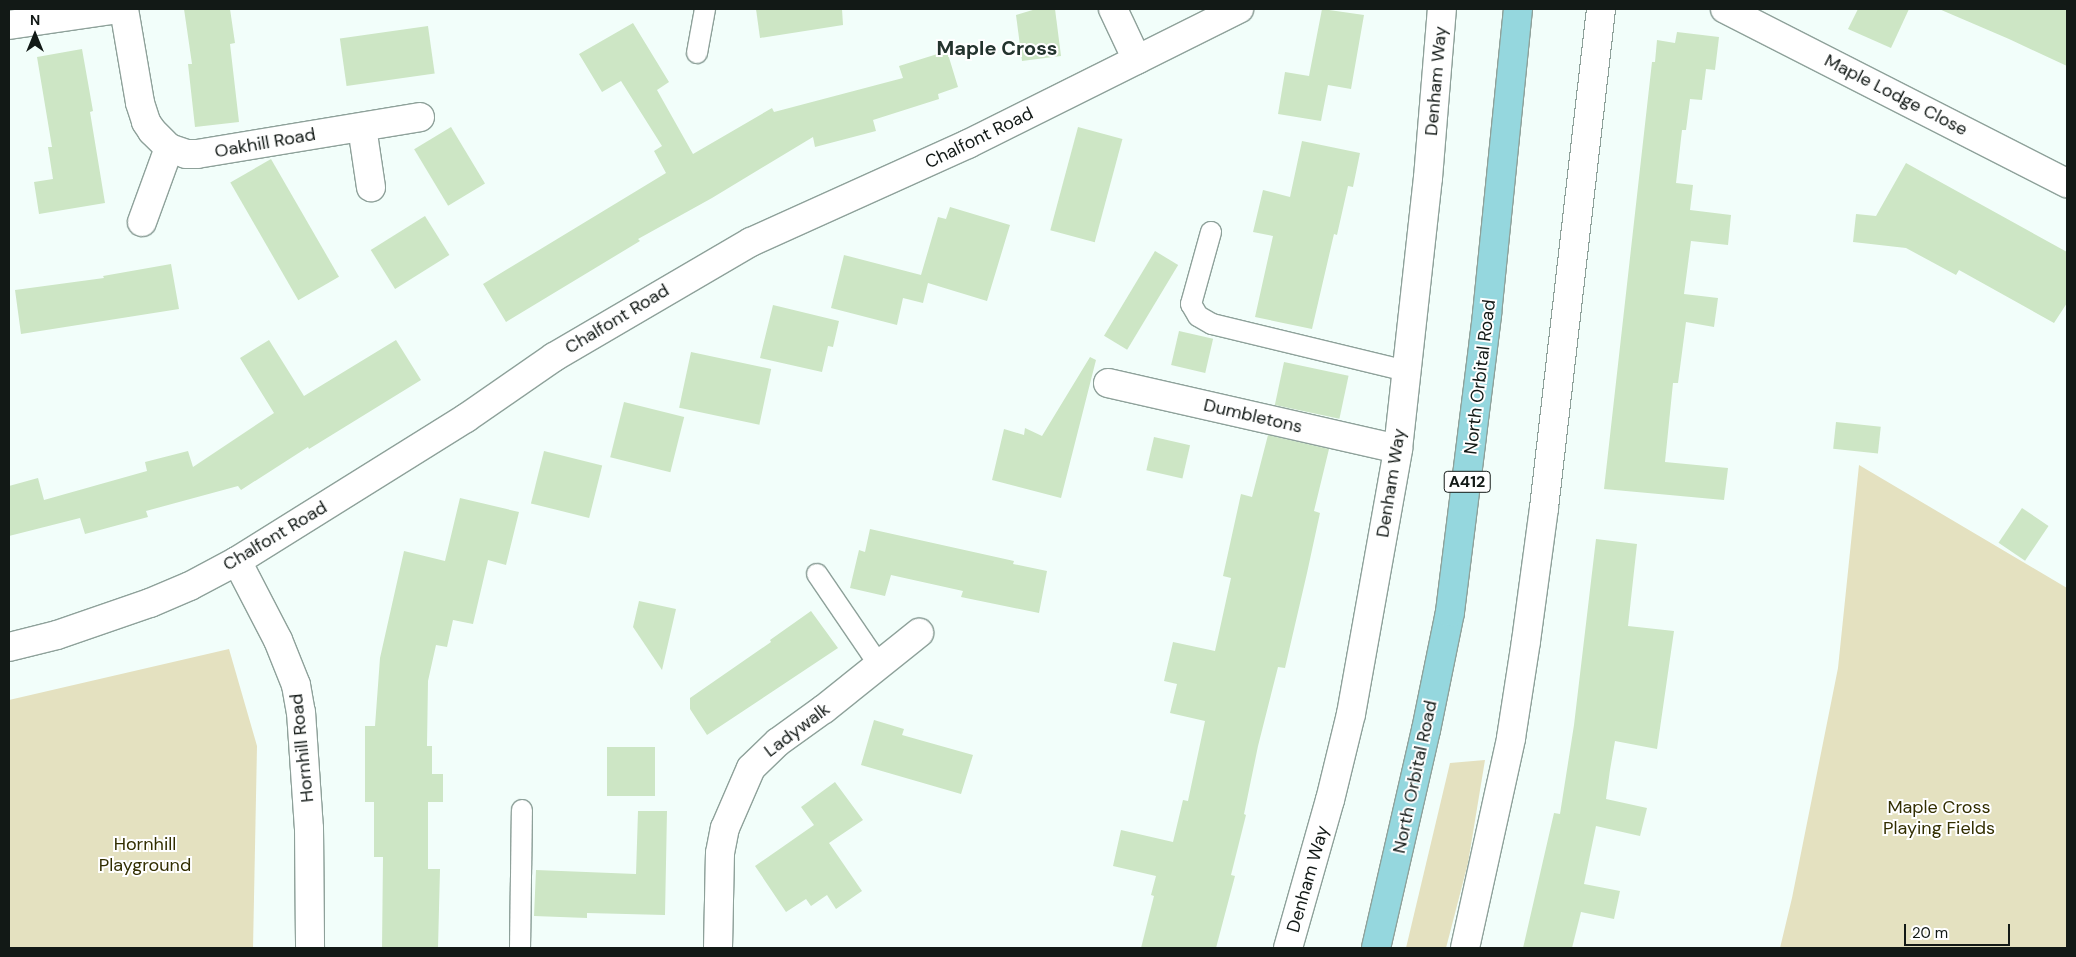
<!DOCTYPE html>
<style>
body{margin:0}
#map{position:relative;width:2076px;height:957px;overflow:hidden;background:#f2fefa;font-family:"DM Sans",sans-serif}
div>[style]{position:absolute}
.green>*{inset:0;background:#e4e1c0}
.building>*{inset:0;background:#cde6c5;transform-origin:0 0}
.roads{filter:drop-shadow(1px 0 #8ea19a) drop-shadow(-1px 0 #8ea19a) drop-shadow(0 1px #8ea19a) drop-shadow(0 -1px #8ea19a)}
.service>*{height:20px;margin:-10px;padding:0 10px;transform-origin:10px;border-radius:10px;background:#fff}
.minor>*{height:28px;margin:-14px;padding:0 14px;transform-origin:14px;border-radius:14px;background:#fff}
.primary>*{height:28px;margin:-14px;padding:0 14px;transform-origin:14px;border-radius:14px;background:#95d7de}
span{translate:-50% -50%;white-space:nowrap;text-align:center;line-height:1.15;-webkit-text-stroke:4px #fff;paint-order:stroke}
.shield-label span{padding:1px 4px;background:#fff;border:1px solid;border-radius:4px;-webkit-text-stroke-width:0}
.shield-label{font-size:16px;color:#121916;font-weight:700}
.street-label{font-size:18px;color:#121916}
.park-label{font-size:18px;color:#322e00}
.quarter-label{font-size:20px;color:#23342e;font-weight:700}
.frame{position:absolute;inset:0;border:10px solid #121916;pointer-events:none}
.north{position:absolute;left:10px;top:10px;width:50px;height:50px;-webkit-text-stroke:4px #fff;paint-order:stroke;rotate:0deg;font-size:14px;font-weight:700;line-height:20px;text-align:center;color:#121916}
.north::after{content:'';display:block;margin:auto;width:18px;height:22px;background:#121916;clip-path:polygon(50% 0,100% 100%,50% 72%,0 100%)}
.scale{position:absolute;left:1904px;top:924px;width:106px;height:22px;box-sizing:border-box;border:2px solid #121916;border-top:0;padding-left:6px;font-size:15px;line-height:18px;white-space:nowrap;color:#121916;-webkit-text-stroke:4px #fff;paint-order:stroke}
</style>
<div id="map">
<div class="green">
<i style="clip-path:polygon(1859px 465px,2067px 588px,2067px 948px,1780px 948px,1792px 898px,1838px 668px)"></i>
<i style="clip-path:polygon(229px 649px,257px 746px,253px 948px,9px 948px,9px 700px)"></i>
<i style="clip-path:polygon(1485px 760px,1468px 863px,1446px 948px,1406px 948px,1450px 763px)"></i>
</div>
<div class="building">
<i style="clip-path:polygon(184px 9px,230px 9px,235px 43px,230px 44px,239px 122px,195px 127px,188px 64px,192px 64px)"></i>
<i style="clip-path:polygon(756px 9px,842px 9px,843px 25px,760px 38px)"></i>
<i style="clip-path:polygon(1036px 9px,1055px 9px,1061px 56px,1022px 61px,1016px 15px)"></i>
<i style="clip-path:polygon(1322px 9px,1364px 15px,1351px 89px,1328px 85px,1321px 121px,1278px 114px,1285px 72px,1309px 76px)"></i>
<i style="clip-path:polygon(1858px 9px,1909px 9px,1891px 48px,1848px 29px)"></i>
<i style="clip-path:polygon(1939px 9px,2067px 9px,2067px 66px,2009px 39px)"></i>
<i style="clip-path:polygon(633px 23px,669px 82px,657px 90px,693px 154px,772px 108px,774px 112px,903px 78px,899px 66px,947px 51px,958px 87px,938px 94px,939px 99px,873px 120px,876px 131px,815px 147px,813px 137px,712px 198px,638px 239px,640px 241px,506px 322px,483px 284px,666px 173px,654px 151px,662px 146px,621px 81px,602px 92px,579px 54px)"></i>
<i style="left:428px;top:26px;width:48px;height:89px;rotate:82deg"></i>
<i style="clip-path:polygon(1677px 32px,1719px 37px,1715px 70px,1706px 69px,1702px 100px,1690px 99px,1686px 130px,1682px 130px,1676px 183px,1693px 185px,1690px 210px,1731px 215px,1728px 245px,1691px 241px,1684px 294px,1718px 298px,1714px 327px,1686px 322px,1678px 383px,1673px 383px,1665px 462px,1728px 468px,1724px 500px,1604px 489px,1652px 62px,1655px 62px,1657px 40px,1675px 43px)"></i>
<i style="clip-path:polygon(82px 49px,93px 111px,90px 112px,105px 203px,39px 214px,34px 182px,53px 179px,48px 147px,52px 147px,37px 57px)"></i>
<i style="left:451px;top:127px;width:66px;height:43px;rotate:59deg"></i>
<i style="left:1078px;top:127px;width:46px;height:107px;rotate:15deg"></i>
<i style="clip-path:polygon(1302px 141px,1360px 153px,1353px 187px,1348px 186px,1337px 235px,1334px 234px,1312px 329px,1255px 317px,1273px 236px,1253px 232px,1263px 190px,1290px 197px)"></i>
<i style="left:271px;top:159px;width:136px;height:47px;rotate:60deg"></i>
<i style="clip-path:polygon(1906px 163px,2067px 252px,2067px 303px,2054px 323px,1959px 270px,1956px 275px,1906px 248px,1853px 242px,1856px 214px,1876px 216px)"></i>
<i style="clip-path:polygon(950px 207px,1010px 225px,987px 301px,928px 283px,923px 303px,903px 298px,897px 325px,831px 308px,844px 255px,921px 275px,938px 217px,946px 219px)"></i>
<i style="left:425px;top:216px;width:46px;height:64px;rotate:58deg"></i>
<i style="left:1155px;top:251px;width:27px;height:99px;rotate:31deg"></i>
<i style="clip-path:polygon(171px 264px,179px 309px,21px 334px,15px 290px,104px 278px,103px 276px)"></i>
<i style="clip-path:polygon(773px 305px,839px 321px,833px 347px,828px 346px,822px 372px,760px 358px)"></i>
<i style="left:1179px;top:331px;width:35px;height:35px;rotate:13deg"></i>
<i style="clip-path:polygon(269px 340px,304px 396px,396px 340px,421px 380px,309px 449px,308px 447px,241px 490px,238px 486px,146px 511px,148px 517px,85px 534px,80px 518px,9px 536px,9px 486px,38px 478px,44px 500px,147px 471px,145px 462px,188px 451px,193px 467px,274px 413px,240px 358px)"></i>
<i style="left:691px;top:352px;width:82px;height:57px;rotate:12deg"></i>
<i style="clip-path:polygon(1090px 357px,1096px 360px,1061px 498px,992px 480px,1004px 429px,1024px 435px,1025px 428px,1042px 436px)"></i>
<i style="left:1284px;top:362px;width:66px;height:44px;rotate:12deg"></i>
<i style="left:624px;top:402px;width:62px;height:57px;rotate:14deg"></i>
<i style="left:1836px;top:422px;width:45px;height:27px;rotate:6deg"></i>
<i style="clip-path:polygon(1268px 435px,1329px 449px,1314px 511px,1320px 513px,1307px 573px,1285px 668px,1278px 667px,1258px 746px,1244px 814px,1246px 815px,1231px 875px,1235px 876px,1216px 948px,1141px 948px,1154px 896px,1151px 895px,1156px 876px,1113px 866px,1121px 830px,1173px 842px,1183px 800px,1188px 801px,1205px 721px,1170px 713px,1177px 684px,1164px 681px,1173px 642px,1215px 651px,1231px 578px,1223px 576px,1241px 494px,1252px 497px)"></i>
<i style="left:1154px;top:437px;width:37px;height:34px;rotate:13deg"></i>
<i style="left:544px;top:451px;width:60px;height:54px;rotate:14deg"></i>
<i style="clip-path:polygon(460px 498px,519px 512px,506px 565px,488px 560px,473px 624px,453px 620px,447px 647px,436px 645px,428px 681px,427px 746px,432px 746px,432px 774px,443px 774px,443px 802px,428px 802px,428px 869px,440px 869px,438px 948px,382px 948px,383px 857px,374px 857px,374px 802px,365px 802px,365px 726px,375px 726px,380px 658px,404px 551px,445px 561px)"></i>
<i style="left:2022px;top:508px;width:32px;height:42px;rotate:34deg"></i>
<i style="clip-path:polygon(870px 529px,1014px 561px,1013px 564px,1047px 571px,1039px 613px,961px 597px,963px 591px,891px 575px,885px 596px,850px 588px,859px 550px,865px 552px)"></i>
<i style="clip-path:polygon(1596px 539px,1637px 544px,1628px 626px,1674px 631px,1657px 749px,1615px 741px,1610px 770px,1606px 799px,1647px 808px,1640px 836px,1596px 826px,1584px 884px,1620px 891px,1614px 919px,1581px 912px,1572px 948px,1523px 948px,1554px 813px,1560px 814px,1574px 725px)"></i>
<i style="clip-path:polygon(639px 601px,676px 609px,662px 670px,633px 627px)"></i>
<i style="clip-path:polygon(811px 611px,838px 648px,707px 735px,690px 709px,690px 698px,771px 642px,770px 640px)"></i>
<i style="clip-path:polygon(874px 720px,904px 729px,902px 735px,973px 755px,961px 794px,861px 765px)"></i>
<i style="left:655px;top:747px;width:49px;height:48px;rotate:90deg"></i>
<i style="clip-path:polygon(835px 782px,863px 820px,829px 843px,862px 891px,836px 909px,827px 895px,811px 906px,806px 899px,786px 912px,755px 866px,814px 825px,801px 807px)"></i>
<i style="clip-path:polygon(638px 811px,667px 811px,665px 915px,587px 913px,587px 918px,534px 916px,536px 870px,636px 874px)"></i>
</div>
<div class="roads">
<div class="service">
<i style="left:697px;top:53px;width:45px;rotate:-79.7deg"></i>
<i style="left:1211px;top:232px;width:75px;rotate:105.5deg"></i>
<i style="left:1191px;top:304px;width:14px;rotate:60deg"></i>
<i style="left:1198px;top:316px;width:16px;rotate:30deg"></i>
<i style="left:1212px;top:324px;width:201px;rotate:13.6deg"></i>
<i style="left:817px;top:574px;width:110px;rotate:55.7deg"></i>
<i style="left:520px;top:948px;width:138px;rotate:-89.2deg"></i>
</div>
<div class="minor">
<i style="left:124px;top:9px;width:95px;rotate:80.3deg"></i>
<i style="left:140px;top:103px;width:20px;rotate:72deg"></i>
<i style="left:146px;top:122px;width:11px;rotate:56deg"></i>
<i style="left:152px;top:131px;width:24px;rotate:45deg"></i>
<i style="left:169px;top:148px;width:18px;rotate:19deg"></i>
<i style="left:186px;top:154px;width:11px"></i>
<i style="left:197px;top:154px;width:226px;rotate:-9.4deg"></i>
<i style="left:1113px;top:9px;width:56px;rotate:64.8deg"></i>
<i style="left:1725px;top:9px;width:384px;rotate:27deg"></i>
<i style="left:9px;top:25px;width:111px;rotate:-8.3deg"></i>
<i style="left:362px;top:127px;width:61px;rotate:81.5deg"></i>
<i style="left:142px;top:222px;width:79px;rotate:-70deg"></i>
<i style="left:1108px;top:383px;width:297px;rotate:12.8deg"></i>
<i style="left:237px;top:561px;width:89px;rotate:62.6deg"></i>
<i style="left:278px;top:640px;width:48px;rotate:68.2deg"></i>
<i style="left:296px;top:685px;width:27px;rotate:80deg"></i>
<i style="left:301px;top:712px;width:116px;rotate:86.1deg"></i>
<i style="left:309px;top:828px;width:120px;rotate:89.5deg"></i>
<i style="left:9px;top:647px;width:49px;rotate:-14deg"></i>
<i style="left:57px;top:635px;width:98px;rotate:-19deg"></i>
<i style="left:150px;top:603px;width:43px;rotate:-23deg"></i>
<i style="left:190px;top:586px;width:53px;rotate:-28deg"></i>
<i style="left:237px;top:561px;width:270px;rotate:-32deg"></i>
<i style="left:466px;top:418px;width:107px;rotate:-34.7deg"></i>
<i style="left:554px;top:357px;width:228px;rotate:-30.3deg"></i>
<i style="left:751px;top:242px;width:238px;rotate:-24.3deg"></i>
<i style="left:968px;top:144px;width:303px;rotate:-26.5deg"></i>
<i style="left:718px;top:948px;width:95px;rotate:-88.8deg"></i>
<i style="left:720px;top:853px;width:25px;rotate:-79deg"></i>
<i style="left:725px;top:828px;width:65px;rotate:-66.6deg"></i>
<i style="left:751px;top:768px;width:37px;rotate:-44deg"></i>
<i style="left:778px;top:742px;width:57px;rotate:-35.7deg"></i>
<i style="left:824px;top:709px;width:122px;rotate:-38.7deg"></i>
<i style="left:1288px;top:948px;width:154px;rotate:-74.2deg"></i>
<i style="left:1330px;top:800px;width:89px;rotate:-76.3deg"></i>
<i style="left:1351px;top:714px;width:269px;rotate:-79.9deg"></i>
<i style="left:1398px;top:449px;width:273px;rotate:-83.7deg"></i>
<i style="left:1428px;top:178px;width:170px;rotate:-85.3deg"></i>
<i style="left:1465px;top:948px;width:215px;rotate:-77.6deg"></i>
<i style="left:1511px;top:738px;width:98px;rotate:-81.2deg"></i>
<i style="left:1526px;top:641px;width:134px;rotate:-82.3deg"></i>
<i style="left:1544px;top:508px;width:502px;rotate:-83.48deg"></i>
</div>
<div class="primary">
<i style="left:1376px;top:948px;width:224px;rotate:-77.1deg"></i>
<i style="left:1426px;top:730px;width:120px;rotate:-78.5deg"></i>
<i style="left:1450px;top:612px;width:300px;rotate:-82.9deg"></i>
<i style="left:1487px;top:314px;width:307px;rotate:-84.2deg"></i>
</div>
</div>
<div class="shield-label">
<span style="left:1467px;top:482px">A412</span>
</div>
<div class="street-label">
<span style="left:1436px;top:81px;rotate:-85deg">Denham Way</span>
<span style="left:1896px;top:95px;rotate:27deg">Maple Lodge Close</span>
<span style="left:979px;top:138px;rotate:-26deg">Chalfont Road</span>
<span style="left:265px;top:143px;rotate:-10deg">Oakhill Road</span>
<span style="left:617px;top:319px;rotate:-31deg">Chalfont Road</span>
<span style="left:1480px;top:377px;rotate:-83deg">North Orbital Road</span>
<span style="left:1253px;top:416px;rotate:13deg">Dumbletons</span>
<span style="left:1391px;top:483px;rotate:-81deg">Denham Way</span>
<span style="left:275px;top:536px;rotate:-31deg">Chalfont Road</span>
<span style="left:797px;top:730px;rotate:-37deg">Ladywalk</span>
<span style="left:302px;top:748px;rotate:-96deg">Hornhill Road</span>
<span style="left:1415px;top:777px;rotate:-78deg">North Orbital Road</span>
<span style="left:1308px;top:879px;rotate:-74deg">Denham Way</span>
</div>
<div class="park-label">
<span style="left:1939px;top:818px">Maple Cross<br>Playing Fields</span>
<span style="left:145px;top:855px">Hornhill<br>Playground</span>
</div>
<div class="quarter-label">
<span style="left:997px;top:48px">Maple Cross</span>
</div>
<div class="frame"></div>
<div class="north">N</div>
<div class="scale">20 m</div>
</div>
